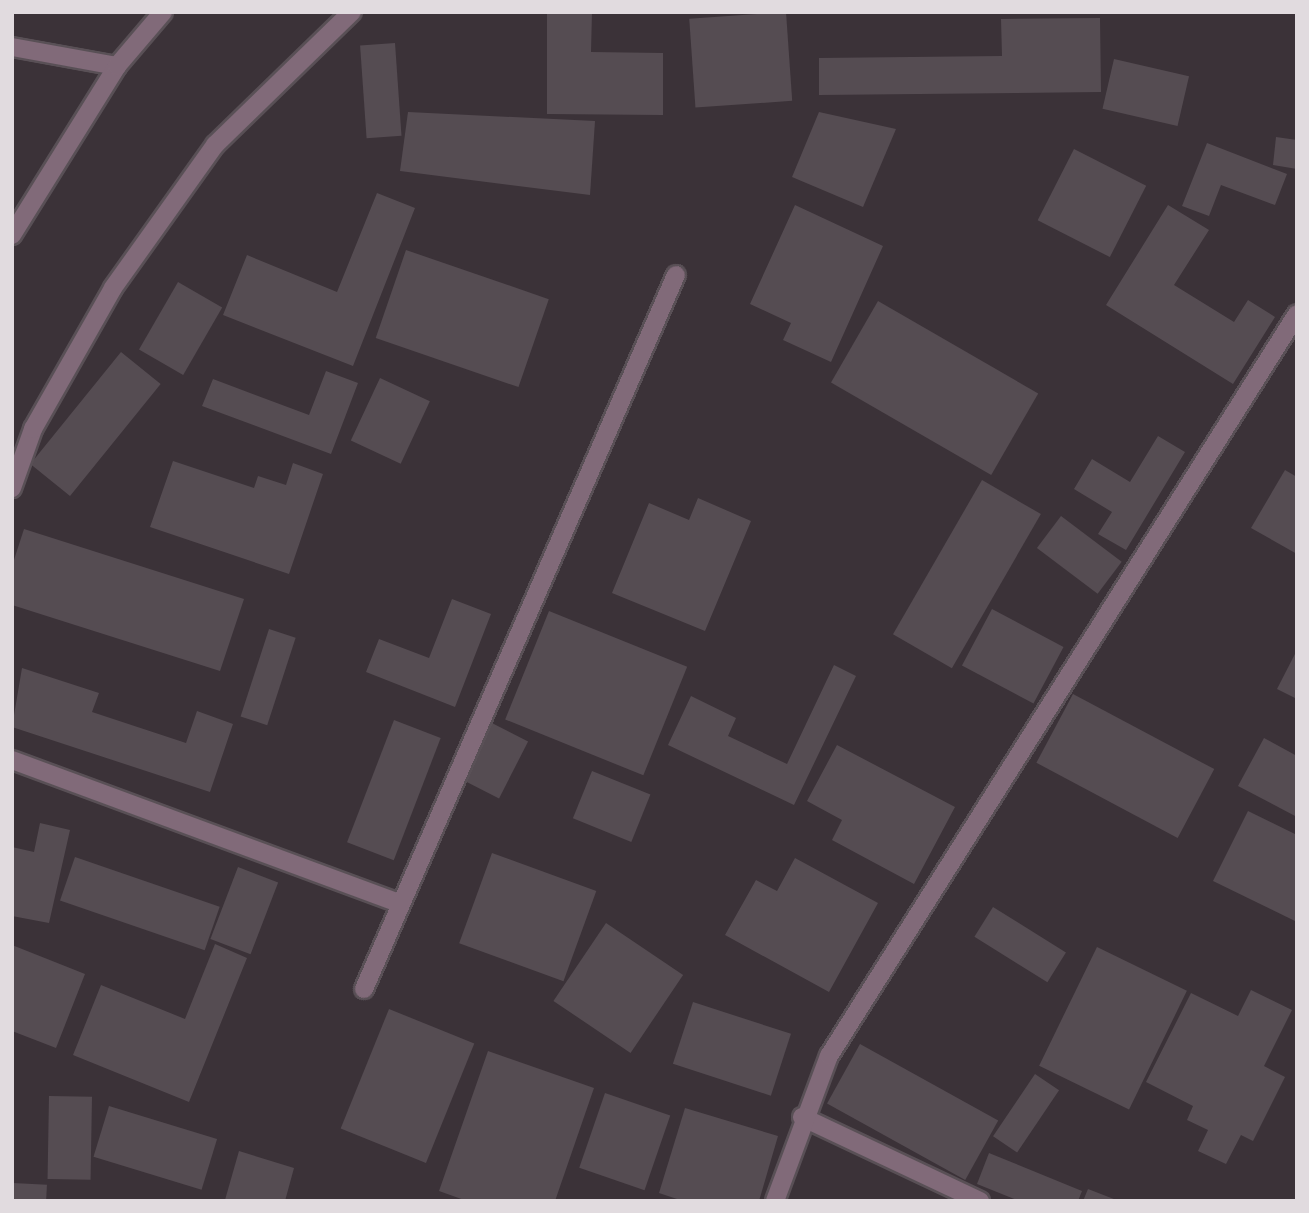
<!DOCTYPE html>
<style>
body{margin:0}
#map{position:relative;width:1309px;height:1213px;overflow:hidden;background:#3b3238;font-family:"Sofia Sans Condensed",sans-serif}
div>[style]{position:absolute}
.building>*{inset:0;background:#554c52;transform-origin:0 0}
.roads{filter:drop-shadow(2px 0 #595056) drop-shadow(-2px 0 #595056) drop-shadow(0 2px #595056) drop-shadow(0 -2px #595056)}
.minor>*{height:18px;margin:-9px;padding:0 9px;transform-origin:9px;border-radius:9px;background:#816a79}
span{translate:-50% -50%;white-space:nowrap;text-align:center;line-height:1.15;-webkit-text-stroke:6px #31282e;paint-order:stroke}
.frame{position:absolute;inset:0;border:14px solid #e1dbdf;pointer-events:none}
</style>
<div id="map">
<div class="building">
<i style="clip-path:polygon(547px 12px,592px 12px,591px 52px,663px 53px,663px 115px,547px 114px)"></i>
<i style="left:786px;top:12px;width:89px;height:97px;rotate:86deg"></i>
<i style="clip-path:polygon(1100px 18px,1101px 92px,819px 95px,819px 58px,1002px 56px,1001px 19px)"></i>
<i style="left:395px;top:43px;width:93px;height:35px;rotate:86deg"></i>
<i style="left:1114px;top:59px;width:77px;height:51px;rotate:13deg"></i>
<i style="clip-path:polygon(408px 112px,595px 121px,590px 195px,400px 171px)"></i>
<i style="clip-path:polygon(819px 112px,896px 129px,863px 207px,792px 177px)"></i>
<i style="clip-path:polygon(1276px 137px,1297px 140px,1297px 169px,1273px 165px)"></i>
<i style="clip-path:polygon(1207px 143px,1287px 174px,1275px 205px,1221px 185px,1209px 216px,1182px 206px)"></i>
<i style="left:1074px;top:149px;width:81px;height:80px;rotate:27deg"></i>
<i style="clip-path:polygon(377px 193px,415px 208px,353px 366px,223px 315px,247px 255px,337px 292px)"></i>
<i style="clip-path:polygon(795px 205px,883px 246px,831px 362px,783px 340px,791px 323px,750px 304px)"></i>
<i style="clip-path:polygon(1168px 205px,1209px 230px,1174px 285px,1234px 322px,1248px 300px,1275px 317px,1233px 384px,1106px 305px)"></i>
<i style="left:406px;top:250px;width:151px;height:93px;rotate:19deg"></i>
<i style="left:178px;top:282px;width:51px;height:78px;rotate:30deg"></i>
<i style="left:878px;top:301px;width:185px;height:94px;rotate:30deg"></i>
<i style="left:121px;top:352px;width:51px;height:144px;rotate:39deg"></i>
<i style="clip-path:polygon(326px 371px,358px 383px,331px 454px,202px 406px,213px 379px,309px 415px)"></i>
<i style="left:380px;top:378px;width:55px;height:69px;rotate:25deg"></i>
<i style="clip-path:polygon(1158px 436px,1185px 452px,1126px 550px,1098px 534px,1112px 512px,1074px 489px,1092px 459px,1130px 482px)"></i>
<i style="clip-path:polygon(173px 461px,254px 488px,258px 476px,286px 485px,293px 463px,323px 474px,289px 574px,150px 527px)"></i>
<i style="clip-path:polygon(1285px 470px,1297px 477px,1297px 554px,1251px 528px)"></i>
<i style="left:982px;top:480px;width:68px;height:178px;rotate:30deg"></i>
<i style="clip-path:polygon(698px 498px,751px 521px,705px 631px,612px 593px,649px 503px,689px 520px)"></i>
<i style="left:1061px;top:516px;width:76px;height:40px;rotate:37deg"></i>
<i style="clip-path:polygon(24px 529px,244px 599px,220px 671px,12px 605px,12px 566px)"></i>
<i style="clip-path:polygon(452px 599px,491px 614px,455px 707px,366px 672px,379px 639px,429px 658px)"></i>
<i style="left:992px;top:609px;width:81px;height:64px;rotate:28deg"></i>
<i style="left:549px;top:611px;width:149px;height:117px;rotate:22deg"></i>
<i style="left:269px;top:629px;width:28px;height:92px;rotate:18deg"></i>
<i style="clip-path:polygon(1297px 650px,1297px 699px,1277px 689px)"></i>
<i style="clip-path:polygon(834px 665px,856px 676px,794px 805px,668px 745px,691px 696px,736px 718px,728px 736px,787px 764px)"></i>
<i style="clip-path:polygon(22px 668px,99px 693px,92px 712px,186px 743px,197px 711px,233px 724px,210px 792px,12px 727px)"></i>
<i style="left:1073px;top:694px;width:160px;height:78px;rotate:28deg"></i>
<i style="left:394px;top:720px;width:50px;height:131px;rotate:21deg"></i>
<i style="left:488px;top:721px;width:45px;height:64px;rotate:27deg"></i>
<i style="clip-path:polygon(1264px 738px,1297px 756px,1297px 817px,1238px 786px)"></i>
<i style="clip-path:polygon(837px 745px,955px 807px,914px 884px,832px 840px,842px 820px,807px 801px)"></i>
<i style="left:592px;top:771px;width:63px;height:51px;rotate:22deg"></i>
<i style="clip-path:polygon(1248px 811px,1297px 835px,1297px 922px,1213px 881px)"></i>
<i style="clip-path:polygon(40px 823px,70px 830px,49px 923px,12px 916px,12px 847px,34px 852px)"></i>
<i style="left:492px;top:853px;width:111px;height:96px;rotate:20deg"></i>
<i style="left:75px;top:857px;width:153px;height:46px;rotate:19deg"></i>
<i style="clip-path:polygon(795px 858px,878px 903px,829px 992px,725px 935px,756px 880px,777px 891px)"></i>
<i style="left:238px;top:867px;width:43px;height:77px;rotate:21deg"></i>
<i style="left:993px;top:907px;width:86px;height:35px;rotate:32deg"></i>
<i style="left:606px;top:923px;width:93px;height:94px;rotate:34deg"></i>
<i style="clip-path:polygon(215px 944px,247px 958px,189px 1102px,73px 1055px,101px 985px,185px 1019px)"></i>
<i style="clip-path:polygon(12px 945px,85px 974px,56px 1048px,12px 1031px)"></i>
<i style="left:1097px;top:947px;width:100px;height:132px;rotate:26deg"></i>
<i style="clip-path:polygon(1251px 990px,1292px 1010px,1264px 1066px,1285px 1077px,1253px 1141px,1241px 1135px,1226px 1164px,1198px 1151px,1208px 1130px,1187px 1120px,1193px 1106px,1146px 1082px,1191px 993px,1238px 1016px)"></i>
<i style="left:693px;top:1002px;width:103px;height:65px;rotate:18deg"></i>
<i style="left:389px;top:1009px;width:92px;height:129px;rotate:22deg"></i>
<i style="left:860px;top:1044px;width:158px;height:68px;rotate:29deg"></i>
<i style="clip-path:polygon(488px 1051px,594px 1088px,555px 1201px,467px 1201px,439px 1191px)"></i>
<i style="left:1035px;top:1074px;width:29px;height:75px;rotate:34deg"></i>
<i style="left:605px;top:1093px;width:69px;height:79px;rotate:19deg"></i>
<i style="left:49px;top:1096px;width:43px;height:83px;rotate:1deg"></i>
<i style="left:109px;top:1106px;width:113px;height:53px;rotate:17deg"></i>
<i style="clip-path:polygon(685px 1108px,778px 1136px,759px 1201px,683px 1201px,659px 1193px)"></i>
<i style="clip-path:polygon(239px 1151px,294px 1168px,285px 1201px,225px 1200px)"></i>
<i style="clip-path:polygon(989px 1153px,1082px 1191px,1078px 1201px,1019px 1201px,977px 1184px)"></i>
<i style="left:13px;top:1183px;width:34px;height:18px;rotate:3deg"></i>
<i style="clip-path:polygon(1088px 1189px,1119px 1201px,1083px 1201px)"></i>
</div>
<div class="roads">
<div class="minor">
<i style="left:12px;top:47px;width:107px;rotate:10.3deg"></i>
<i style="left:12px;top:235px;width:199px;rotate:-58.1deg"></i>
<i style="left:117px;top:66px;width:71px;rotate:-49.6deg"></i>
<i style="left:12px;top:488px;width:63px;rotate:-70.4deg"></i>
<i style="left:33px;top:429px;width:162px;rotate:-60.4deg"></i>
<i style="left:113px;top:288px;width:176px;rotate:-54.5deg"></i>
<i style="left:215px;top:145px;width:191px;rotate:-44.2deg"></i>
<i style="left:12px;top:760px;width:412px;rotate:20.3deg"></i>
<i style="left:364px;top:989px;width:779px;rotate:-66.4deg"></i>
<i style="left:802px;top:1117px;width:197px;rotate:25.3deg"></i>
<i style="left:775px;top:1201px;width:155px;rotate:-69.6deg"></i>
<i style="left:829px;top:1056px;width:877px;rotate:-57.76deg"></i>
</div>
</div>
<div class="frame"></div>
</div>
